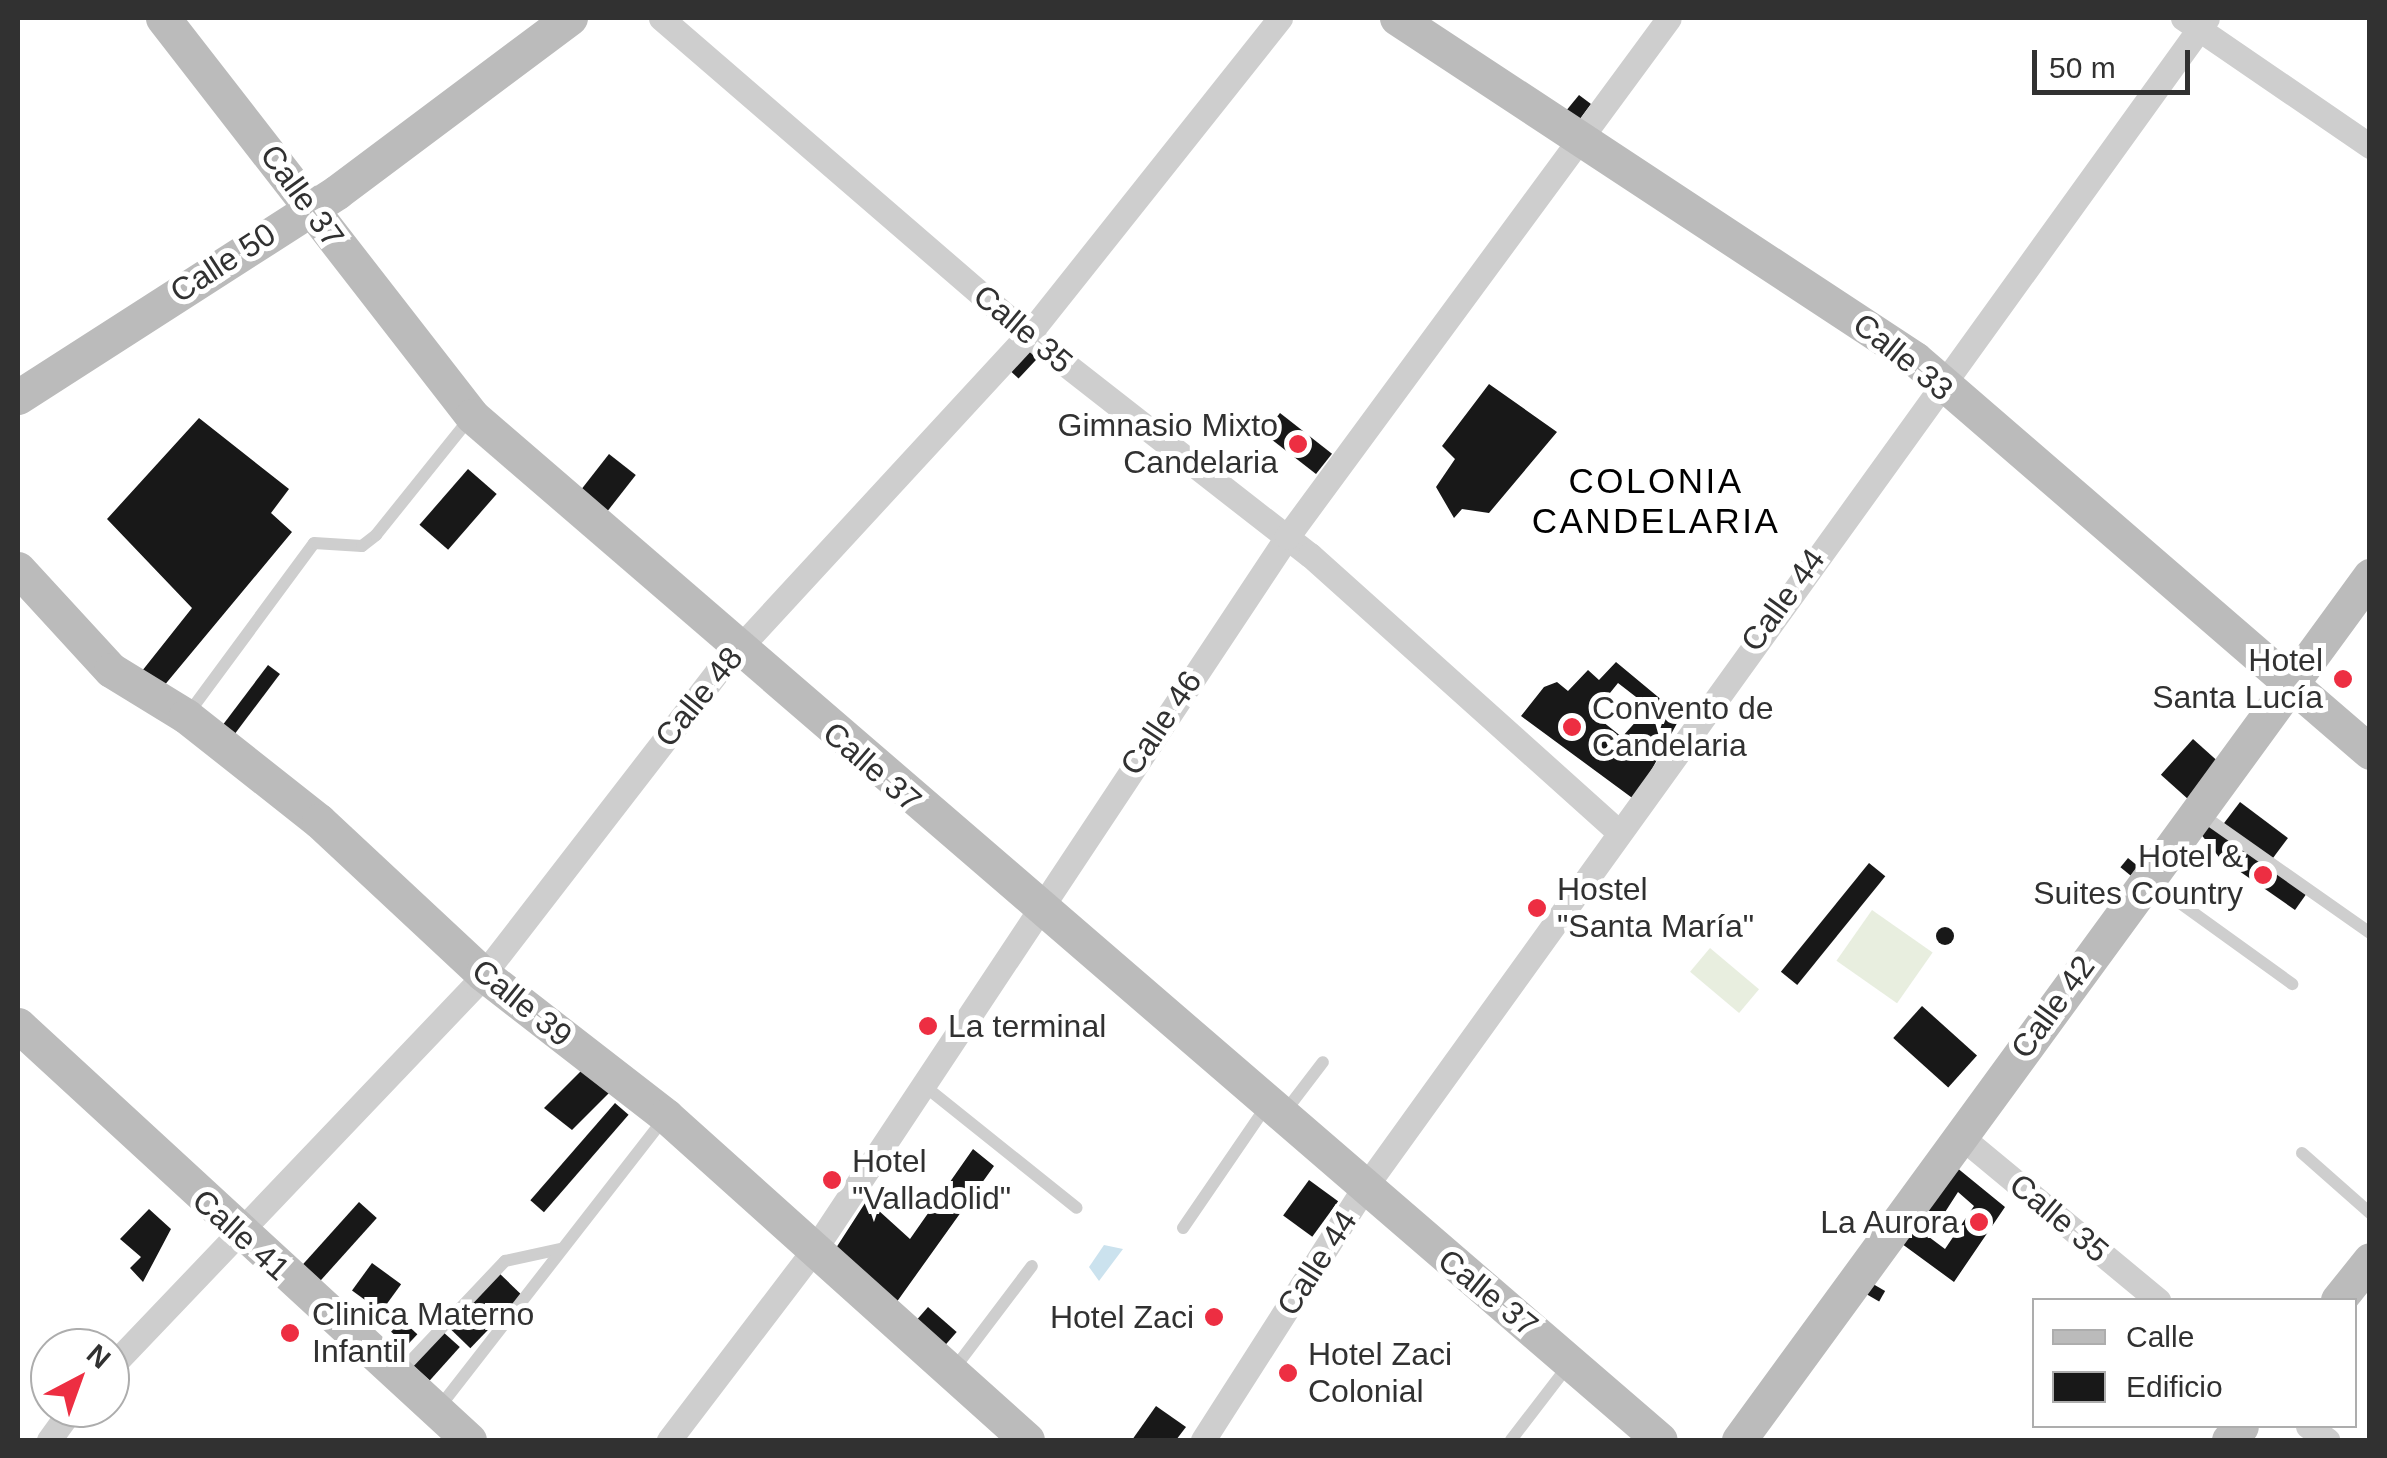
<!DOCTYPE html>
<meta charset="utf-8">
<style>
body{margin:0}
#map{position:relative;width:2387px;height:1458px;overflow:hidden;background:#fff;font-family:Helvetica,sans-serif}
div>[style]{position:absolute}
.green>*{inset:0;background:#e8eedf;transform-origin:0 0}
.water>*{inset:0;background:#cbe2ee}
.building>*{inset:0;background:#181818;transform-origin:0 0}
.round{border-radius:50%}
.lane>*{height:12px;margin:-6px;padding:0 6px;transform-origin:6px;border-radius:6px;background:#cecece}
.street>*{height:25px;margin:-12.5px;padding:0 12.5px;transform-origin:12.5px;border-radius:12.5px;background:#cecece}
.secondary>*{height:35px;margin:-17.5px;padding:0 17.5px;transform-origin:17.5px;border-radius:17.5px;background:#bbb}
.dots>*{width:28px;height:28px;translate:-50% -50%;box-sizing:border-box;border:5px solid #fff;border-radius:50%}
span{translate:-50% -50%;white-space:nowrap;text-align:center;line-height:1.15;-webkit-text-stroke:10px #fff;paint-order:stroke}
.street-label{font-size:32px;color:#313131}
.poi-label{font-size:32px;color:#313131}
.right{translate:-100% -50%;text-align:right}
.left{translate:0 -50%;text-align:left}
.neighbourhood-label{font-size:35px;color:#000;letter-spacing:2.5px}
.frame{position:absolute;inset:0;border:20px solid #313131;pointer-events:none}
.legend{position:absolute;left:2032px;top:1298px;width:325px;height:130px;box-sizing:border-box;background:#fff;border:2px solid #adadad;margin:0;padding:12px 18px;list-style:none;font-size:30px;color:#313131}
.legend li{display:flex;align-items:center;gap:20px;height:50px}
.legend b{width:50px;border:2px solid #adadad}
.north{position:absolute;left:30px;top:1328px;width:100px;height:100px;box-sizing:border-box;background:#fff;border:2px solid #adadad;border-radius:50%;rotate:41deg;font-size:28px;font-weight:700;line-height:40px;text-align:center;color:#313131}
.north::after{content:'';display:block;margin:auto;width:35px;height:45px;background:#ed2e42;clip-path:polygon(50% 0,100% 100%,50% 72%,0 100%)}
.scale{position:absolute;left:2032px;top:50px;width:158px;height:45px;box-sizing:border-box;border:5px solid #313131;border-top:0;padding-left:12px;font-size:30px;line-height:35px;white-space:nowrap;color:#313131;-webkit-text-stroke:8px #fff;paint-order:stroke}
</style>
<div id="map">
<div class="green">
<i style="left:1872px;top:910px;width:74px;height:62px;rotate:35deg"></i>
<i style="left:1710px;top:948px;width:64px;height:31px;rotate:40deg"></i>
</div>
<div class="water">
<i style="clip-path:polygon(1104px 1245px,1123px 1249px,1099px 1281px,1089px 1267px)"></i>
</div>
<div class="building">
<i style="clip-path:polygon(1579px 95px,1591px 104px,1577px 123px,1561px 117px)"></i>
<i style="left:1028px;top:345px;width:16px;height:31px;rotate:43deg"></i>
<i style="clip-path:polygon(1489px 384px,1557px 432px,1489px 513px,1462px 509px,1454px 518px,1436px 487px,1455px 459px,1442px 446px)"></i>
<i style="left:1280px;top:413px;width:66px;height:26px;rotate:38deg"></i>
<i style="clip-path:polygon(199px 418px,289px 489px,271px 513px,292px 532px,163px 687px,142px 671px,192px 608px,107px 519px)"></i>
<i style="left:609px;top:454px;width:34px;height:53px;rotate:38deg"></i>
<i style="left:468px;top:469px;width:38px;height:74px;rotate:41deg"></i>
<i style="clip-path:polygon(evenodd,1616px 662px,1681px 716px,1635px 800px,1521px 716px,1544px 687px,1557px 682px,1568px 691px,1588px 670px,1599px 680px,1616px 662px,1618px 683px,1649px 707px,1622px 737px,1593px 714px,1618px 683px)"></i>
<i style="left:268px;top:665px;width:15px;height:78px;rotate:37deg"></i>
<i style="left:2193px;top:739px;width:36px;height:48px;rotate:42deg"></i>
<i style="left:2240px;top:802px;width:60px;height:27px;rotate:37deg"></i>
<i style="clip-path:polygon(2206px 824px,2307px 893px,2295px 910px,2219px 857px,2200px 833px)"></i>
<i style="left:2128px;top:858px;width:13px;height:12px;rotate:39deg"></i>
<i style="left:1869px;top:863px;width:21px;height:140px;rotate:39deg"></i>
<i class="round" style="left:1936px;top:927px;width:18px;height:18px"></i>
<i style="left:1922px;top:1006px;width:74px;height:43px;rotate:42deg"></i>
<i style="clip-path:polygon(582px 1070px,610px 1092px,572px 1130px,544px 1108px)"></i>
<i style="left:615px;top:1103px;width:18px;height:129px;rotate:41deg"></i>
<i style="clip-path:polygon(973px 1149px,994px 1166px,896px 1303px,836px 1248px,867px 1200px,910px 1239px)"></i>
<i style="clip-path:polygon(evenodd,1956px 1167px,2005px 1207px,1954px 1282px,1898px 1241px,1956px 1167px,1958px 1192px,1974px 1206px,1945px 1249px,1929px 1237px,1958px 1192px)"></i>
<i style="left:1309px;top:1180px;width:36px;height:44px;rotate:36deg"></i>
<i style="left:359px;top:1202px;width:24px;height:84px;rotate:42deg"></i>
<i style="clip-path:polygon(149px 1209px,171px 1229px,143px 1282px,130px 1268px,141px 1257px,120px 1239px)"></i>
<i style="left:372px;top:1263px;width:36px;height:34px;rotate:36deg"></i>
<i style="left:498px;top:1272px;width:33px;height:74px;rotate:44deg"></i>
<i style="left:1873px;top:1284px;width:14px;height:12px;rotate:30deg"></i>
<i style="left:928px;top:1307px;width:38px;height:21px;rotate:41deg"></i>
<i style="left:402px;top:1320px;width:21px;height:16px;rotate:43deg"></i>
<i style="left:442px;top:1331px;width:24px;height:45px;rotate:42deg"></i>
<i style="clip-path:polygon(1156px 1406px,1186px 1427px,1176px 1440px,1132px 1440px)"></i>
</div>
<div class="lane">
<i style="left:188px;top:714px;width:212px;rotate:-53.6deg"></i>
<i style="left:314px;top:543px;width:48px;rotate:3.6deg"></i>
<i style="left:362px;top:546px;width:18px;rotate:-38deg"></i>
<i style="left:376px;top:535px;width:151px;rotate:-51.2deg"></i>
<i style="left:2198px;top:812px;width:210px;rotate:35.1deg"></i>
<i style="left:2148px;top:880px;width:178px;rotate:35.8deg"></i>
<i style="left:922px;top:1084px;width:198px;rotate:38.7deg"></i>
<i style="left:1284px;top:1113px;width:64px;rotate:-52.6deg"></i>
<i style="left:2302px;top:1153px;width:91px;rotate:41.4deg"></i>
<i style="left:1183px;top:1228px;width:147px;rotate:-55.6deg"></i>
<i style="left:954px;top:1369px;width:129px;rotate:-52.9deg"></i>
<i style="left:400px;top:1372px;width:153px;rotate:-46.6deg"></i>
<i style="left:505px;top:1261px;width:56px;rotate:-12.3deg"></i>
<i style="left:438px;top:1409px;width:370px;rotate:-52.1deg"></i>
<i style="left:1511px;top:1440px;width:97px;rotate:-52.5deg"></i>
</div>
<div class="street">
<i style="left:661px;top:18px;width:485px;rotate:40.8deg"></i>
<i style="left:1028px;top:335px;width:358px;rotate:38deg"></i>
<i style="left:1310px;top:555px;width:414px;rotate:41.9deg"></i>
<i style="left:2183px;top:18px;width:227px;rotate:34.4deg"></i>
<i style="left:1959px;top:1135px;width:259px;rotate:39.7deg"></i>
<i style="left:110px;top:1368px;width:530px;rotate:-46.37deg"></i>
<i style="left:476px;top:984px;width:394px;rotate:-52.3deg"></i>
<i style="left:717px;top:672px;width:459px;rotate:-47.3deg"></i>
<i style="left:1028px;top:335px;width:405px;rotate:-51.5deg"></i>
<i style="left:2308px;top:1426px;width:24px;rotate:36deg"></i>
<i style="left:49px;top:1440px;width:39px;rotate:-54deg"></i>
<i style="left:669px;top:1440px;width:243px;rotate:-52.7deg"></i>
<i style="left:816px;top:1247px;width:852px;rotate:-56.44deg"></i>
<i style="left:1287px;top:537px;width:644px;rotate:-53.65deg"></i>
<i style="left:1203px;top:1440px;width:297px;rotate:-57.4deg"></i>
<i style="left:1363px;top:1190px;width:1444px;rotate:-54.24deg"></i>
</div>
<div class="secondary">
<i style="left:163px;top:18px;width:504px;rotate:52.17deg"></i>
<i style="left:472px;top:416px;width:1568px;rotate:40.76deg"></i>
<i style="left:1397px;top:18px;width:620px;rotate:33.36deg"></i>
<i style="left:1915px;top:359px;width:601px;rotate:40.82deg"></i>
<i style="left:18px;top:397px;width:379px;rotate:-32.7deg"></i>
<i style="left:337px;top:192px;width:291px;rotate:-36.8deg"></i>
<i style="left:18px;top:569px;width:137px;rotate:47.4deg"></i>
<i style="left:111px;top:670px;width:88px;rotate:31.5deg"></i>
<i style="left:186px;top:716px;width:169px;rotate:38.3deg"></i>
<i style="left:319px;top:821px;width:224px;rotate:43deg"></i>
<i style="left:483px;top:974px;width:232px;rotate:37.8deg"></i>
<i style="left:666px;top:1116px;width:485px;rotate:41.9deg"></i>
<i style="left:18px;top:1025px;width:613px;rotate:42.62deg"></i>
<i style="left:2338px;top:1300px;width:51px;rotate:-51.3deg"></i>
<i style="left:1739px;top:1440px;width:1070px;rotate:-53.86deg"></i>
<i style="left:2229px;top:1440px;width:18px;rotate:-49deg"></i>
</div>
<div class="dots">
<i style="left:1298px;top:444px;background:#ed2e42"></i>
<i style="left:2343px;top:679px;background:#ed2e42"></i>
<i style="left:1572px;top:727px;background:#ed2e42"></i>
<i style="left:2263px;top:875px;background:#ed2e42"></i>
<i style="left:1537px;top:908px;background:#ed2e42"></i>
<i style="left:928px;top:1026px;background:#ed2e42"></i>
<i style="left:832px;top:1180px;background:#ed2e42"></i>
<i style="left:1979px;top:1222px;background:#ed2e42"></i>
<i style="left:1214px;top:1317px;background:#ed2e42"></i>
<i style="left:290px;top:1333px;background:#ed2e42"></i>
<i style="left:1288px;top:1373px;background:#ed2e42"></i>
</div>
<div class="street-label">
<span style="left:302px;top:196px;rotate:54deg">Calle 37</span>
<span style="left:223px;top:263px;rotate:-33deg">Calle 50</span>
<span style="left:1023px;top:329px;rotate:40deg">Calle 35</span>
<span style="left:1903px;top:357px;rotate:39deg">Calle 33</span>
<span style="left:1783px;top:600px;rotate:-54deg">Calle 44</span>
<span style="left:699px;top:697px;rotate:-51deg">Calle 48</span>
<span style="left:1161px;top:723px;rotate:-56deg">Calle 46</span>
<span style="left:872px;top:767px;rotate:41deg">Calle 37</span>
<span style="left:522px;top:1003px;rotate:39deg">Calle 39</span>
<span style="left:2053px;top:1007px;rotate:-54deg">Calle 42</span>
<span style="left:2059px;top:1218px;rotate:40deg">Calle 35</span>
<span style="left:241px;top:1235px;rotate:42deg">Calle 41</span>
<span style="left:1317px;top:1263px;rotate:-57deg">Calle 44</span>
<span style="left:1488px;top:1293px;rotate:39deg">Calle 37</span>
</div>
<div class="poi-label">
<span class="right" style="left:1278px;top:444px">Gimnasio Mixto<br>Candelaria</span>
<span class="right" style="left:2323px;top:679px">Hotel<br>Santa Lucía</span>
<span class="left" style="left:1592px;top:727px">Convento de<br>Candelaria</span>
<span class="right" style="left:2243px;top:875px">Hotel &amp;<br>Suites Country</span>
<span class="left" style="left:1557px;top:908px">Hostel<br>"Santa María"</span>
<span class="left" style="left:948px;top:1026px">La terminal</span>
<span class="left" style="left:852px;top:1180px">Hotel<br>"Valladolid"</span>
<span class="right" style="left:1959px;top:1222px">La Aurora</span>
<span class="left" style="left:312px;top:1333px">Clinica Materno<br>Infantil</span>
<span class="right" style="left:1194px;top:1317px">Hotel Zaci</span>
<span class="left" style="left:1308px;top:1373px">Hotel Zaci<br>Colonial</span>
</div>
<div class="neighbourhood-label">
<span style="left:1656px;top:501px">COLONIA<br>CANDELARIA</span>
</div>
<div class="frame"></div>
<ul class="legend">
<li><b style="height:12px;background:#bbb"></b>Calle</li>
<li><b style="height:28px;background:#181818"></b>Edificio</li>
</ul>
<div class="north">N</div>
<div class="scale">50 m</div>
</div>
